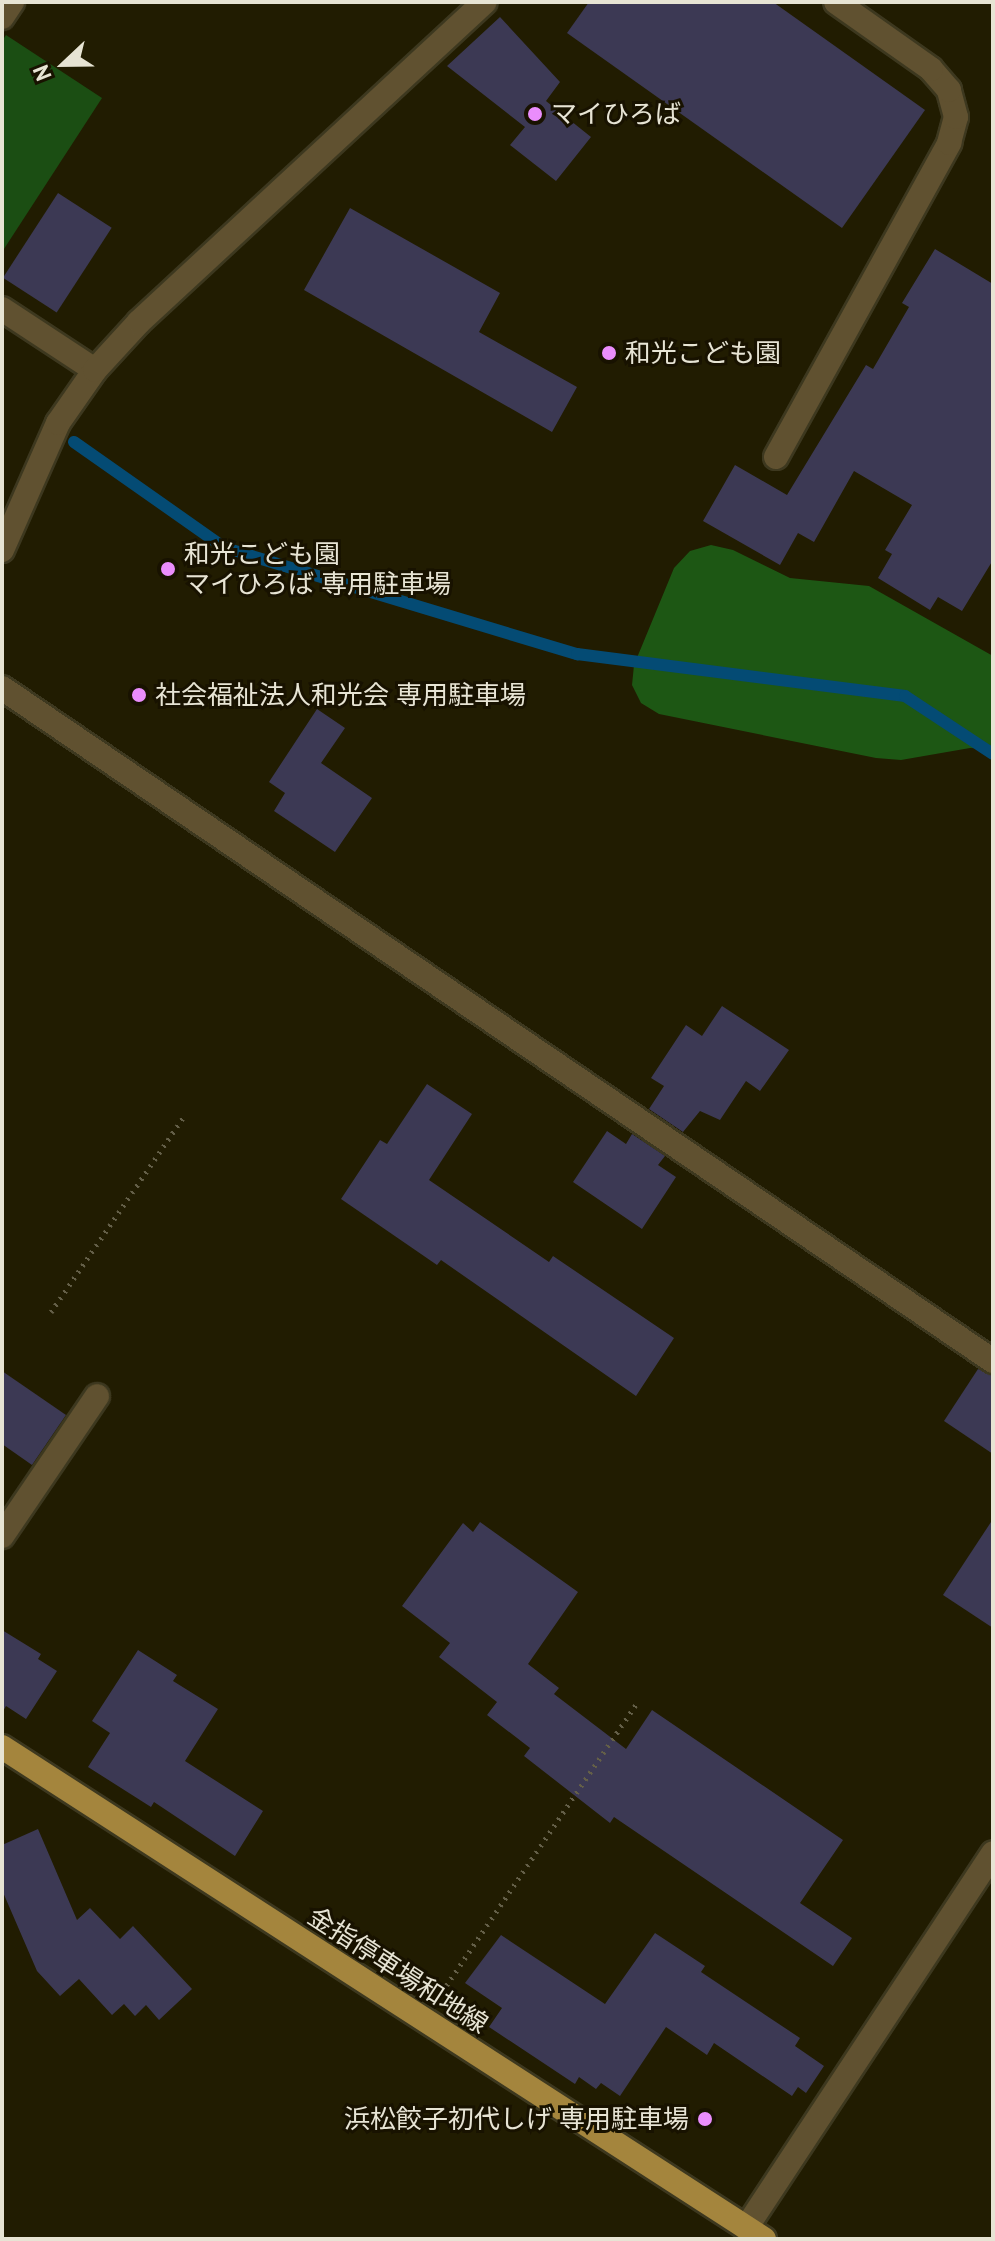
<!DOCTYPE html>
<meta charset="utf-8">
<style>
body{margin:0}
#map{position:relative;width:995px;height:2241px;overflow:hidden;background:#211c01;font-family:"PT Sans","Noto Sans JP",sans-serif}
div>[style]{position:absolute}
.green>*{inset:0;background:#1b4e13}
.forest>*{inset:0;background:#1d5714}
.stream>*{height:12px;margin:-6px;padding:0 6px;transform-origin:6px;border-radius:6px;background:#044b74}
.building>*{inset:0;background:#3c3954;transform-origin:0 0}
.path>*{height:5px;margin-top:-2.5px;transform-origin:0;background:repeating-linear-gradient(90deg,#645f48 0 2px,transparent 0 8px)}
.roads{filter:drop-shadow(2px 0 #3d381f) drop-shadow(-2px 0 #3d381f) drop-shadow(0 2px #3d381f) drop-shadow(0 -2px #3d381f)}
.minor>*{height:24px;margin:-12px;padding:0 12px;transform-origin:12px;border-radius:12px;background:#605130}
.major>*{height:24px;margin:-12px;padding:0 12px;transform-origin:12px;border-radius:12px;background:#a4853d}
.dots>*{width:22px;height:22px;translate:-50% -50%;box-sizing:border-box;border:4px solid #181200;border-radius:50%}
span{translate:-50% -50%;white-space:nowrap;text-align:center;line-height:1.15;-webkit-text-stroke:6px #181200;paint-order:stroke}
.poi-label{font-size:26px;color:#e7e4d4}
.left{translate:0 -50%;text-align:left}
.right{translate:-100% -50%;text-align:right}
.street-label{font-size:26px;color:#e7e4d4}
.frame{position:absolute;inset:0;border:4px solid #e7e4d4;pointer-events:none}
.north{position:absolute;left:24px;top:24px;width:80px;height:80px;-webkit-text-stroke:6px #181200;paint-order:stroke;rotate:248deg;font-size:22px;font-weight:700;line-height:32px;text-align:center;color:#e7e4d4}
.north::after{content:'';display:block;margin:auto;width:28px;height:36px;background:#e7e4d4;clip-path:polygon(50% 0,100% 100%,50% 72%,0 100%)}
</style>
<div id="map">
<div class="green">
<i style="clip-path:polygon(6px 35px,102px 98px,2px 252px,2px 41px)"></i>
</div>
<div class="forest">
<i style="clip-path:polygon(711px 545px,733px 550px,790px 578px,869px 586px,993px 656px,993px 749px,970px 748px,901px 760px,876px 758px,659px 714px,641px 703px,632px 685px,634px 665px,674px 568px,690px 551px)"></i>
</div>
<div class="stream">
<i style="left:74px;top:442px;width:184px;rotate:35.1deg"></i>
<i style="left:225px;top:548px;width:368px;rotate:16.8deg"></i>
<i style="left:577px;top:654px;width:331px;rotate:7.3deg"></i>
<i style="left:905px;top:696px;width:105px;rotate:33.4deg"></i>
</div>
<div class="building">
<i style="clip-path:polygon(589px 2px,773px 2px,925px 110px,842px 228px,567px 33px)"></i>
<i style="clip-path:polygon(500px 17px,560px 82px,546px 101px,591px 137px,556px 181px,510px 145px,525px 127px,447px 66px)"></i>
<i style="left:58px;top:193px;width:64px;height:101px;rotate:33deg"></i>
<i style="clip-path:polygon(350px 208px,500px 293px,479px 332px,577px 387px,552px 432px,304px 290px)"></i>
<i style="clip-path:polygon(935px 249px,993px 284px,993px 560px,962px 611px,938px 597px,930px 610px,878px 578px,892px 554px,885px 550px,912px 505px,854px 471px,814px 542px,798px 533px,780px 565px,703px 521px,735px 465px,787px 495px,866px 365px,873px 369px,909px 307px,902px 303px)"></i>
<i style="clip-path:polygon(317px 709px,345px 728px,321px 763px,372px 798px,335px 852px,274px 811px,285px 793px,269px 782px)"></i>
<i style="clip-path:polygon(722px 1006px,789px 1050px,760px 1091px,746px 1081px,720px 1120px,700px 1111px,683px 1132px,649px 1109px,664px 1086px,651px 1078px,686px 1025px,702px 1036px)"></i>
<i style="clip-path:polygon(427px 1084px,472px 1114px,429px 1180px,549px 1262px,553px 1256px,674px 1338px,636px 1396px,441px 1260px,437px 1265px,341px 1199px,380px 1140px,387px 1144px)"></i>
<i style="clip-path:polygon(607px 1131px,626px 1144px,632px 1134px,665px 1156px,658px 1165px,676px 1177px,642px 1229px,573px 1182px)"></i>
<i style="clip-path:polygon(978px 1369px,993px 1376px,993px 1454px,944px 1421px)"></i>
<i style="clip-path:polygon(2px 1371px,66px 1415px,32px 1465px,2px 1444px)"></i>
<i style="clip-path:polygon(993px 1519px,993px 1628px,943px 1595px)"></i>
<i style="clip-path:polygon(480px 1522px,578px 1592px,528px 1664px,559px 1688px,554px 1694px,626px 1749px,652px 1710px,843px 1840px,800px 1903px,852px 1938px,833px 1966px,614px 1817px,610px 1823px,524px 1756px,530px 1748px,487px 1715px,497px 1702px,439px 1657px,450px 1643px,402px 1606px,463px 1523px,473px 1532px)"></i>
<i style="clip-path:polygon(2px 1630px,41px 1654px,38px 1659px,57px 1671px,26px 1719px,6px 1706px,2px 1713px)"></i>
<i style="clip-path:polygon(138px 1650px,177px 1675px,173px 1681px,218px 1709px,185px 1761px,263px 1811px,235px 1856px,154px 1802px,151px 1807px,88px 1767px,110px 1733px,92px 1721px)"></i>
<i style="clip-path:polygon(38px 1829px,77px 1920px,90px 1908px,120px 1939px,133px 1926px,192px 1989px,159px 2020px,146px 2005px,135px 2016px,124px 2004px,112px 2015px,79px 1979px,60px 1996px,37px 1971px,2px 1890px,2px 1845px)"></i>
<i style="clip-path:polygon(655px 1933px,705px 1966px,701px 1972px,800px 2038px,795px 2046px,824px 2066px,806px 2093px,798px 2087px,792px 2096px,714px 2043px,707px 2055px,666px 2027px,620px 2096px,601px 2083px,596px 2089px,579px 2077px,575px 2084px,489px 2027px,502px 2008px,465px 1983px,501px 1935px,605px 2004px)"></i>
</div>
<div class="path">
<i style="left:51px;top:1312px;width:238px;rotate:-55.8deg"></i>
<i style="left:442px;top:1992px;width:347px;rotate:-56deg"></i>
</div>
<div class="roads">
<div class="minor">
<i style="left:2px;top:17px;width:18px;rotate:-56deg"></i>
<i style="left:2px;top:309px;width:111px;rotate:33.3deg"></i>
<i style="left:776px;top:457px;width:359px;rotate:-61.1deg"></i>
<i style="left:949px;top:143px;width:27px;rotate:-75deg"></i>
<i style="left:956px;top:117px;width:28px;rotate:-105deg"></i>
<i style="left:949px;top:90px;width:28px;rotate:-131deg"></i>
<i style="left:931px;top:69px;width:116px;rotate:-144.8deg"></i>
<i style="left:2px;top:550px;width:139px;rotate:-66.2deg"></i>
<i style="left:58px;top:423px;width:65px;rotate:-55.1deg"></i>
<i style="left:95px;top:370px;width:65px;rotate:-47.5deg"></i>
<i style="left:139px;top:322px;width:471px;rotate:-42.8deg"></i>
<i style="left:2px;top:688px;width:1198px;rotate:34.18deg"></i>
<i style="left:2px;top:1536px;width:169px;rotate:-55.8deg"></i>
<i style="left:746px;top:2228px;width:449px;rotate:-56.6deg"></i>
</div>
<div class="major">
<i style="left:2px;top:1747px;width:907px;rotate:32.85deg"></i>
</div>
</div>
<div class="dots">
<i style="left:535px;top:114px;background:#ea8dfc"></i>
<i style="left:609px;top:353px;background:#ea8dfc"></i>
<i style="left:168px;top:569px;background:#ea8dfc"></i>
<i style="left:139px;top:695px;background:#ea8dfc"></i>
<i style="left:705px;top:2119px;background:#ea8dfc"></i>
</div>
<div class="poi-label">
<span class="left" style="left:551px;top:114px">マイひろば</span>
<span class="left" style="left:625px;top:353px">和光こども園</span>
<span class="left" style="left:184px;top:569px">和光こども園<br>マイひろば 専用駐車場</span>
<span class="left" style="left:155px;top:695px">社会福祉法人和光会 専用駐車場</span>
<span class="right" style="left:689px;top:2119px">浜松餃子初代しげ 専用駐車場</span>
</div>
<div class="street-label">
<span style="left:398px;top:1970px;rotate:33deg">金指停車場和地線</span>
</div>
<div class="frame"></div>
<div class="north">N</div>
</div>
